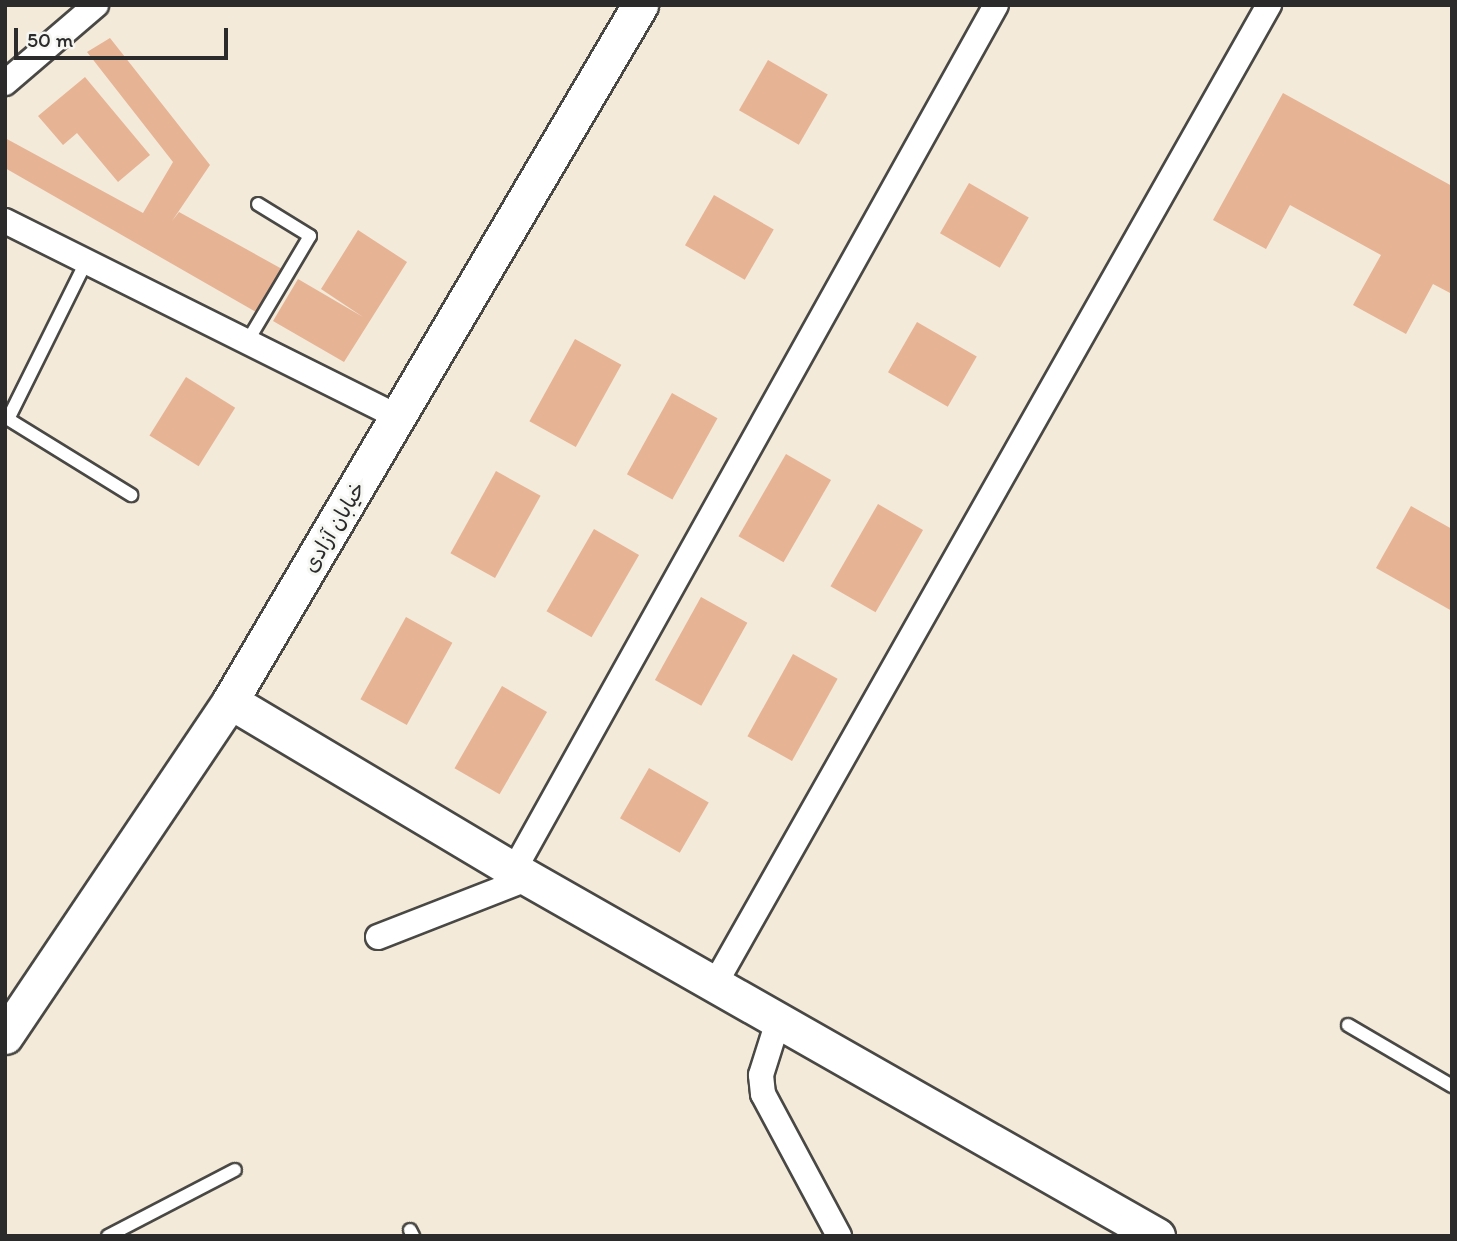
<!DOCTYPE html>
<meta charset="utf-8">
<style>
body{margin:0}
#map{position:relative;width:1457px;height:1241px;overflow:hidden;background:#f3ead9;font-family:Itim,"Playpen Sans Arabic",sans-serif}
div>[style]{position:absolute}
.building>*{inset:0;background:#e7b395;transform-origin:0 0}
.roads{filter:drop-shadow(2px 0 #494845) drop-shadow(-2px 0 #494845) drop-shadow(0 2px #494845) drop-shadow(0 -2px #494845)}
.lane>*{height:12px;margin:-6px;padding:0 6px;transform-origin:6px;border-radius:6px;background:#fff}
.street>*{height:24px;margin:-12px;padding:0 12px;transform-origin:12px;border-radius:12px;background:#fff}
.secondary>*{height:35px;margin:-17.5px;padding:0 17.5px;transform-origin:17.5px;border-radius:17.5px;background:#fff}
span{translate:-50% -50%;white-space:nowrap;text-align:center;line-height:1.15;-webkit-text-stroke:6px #f6f6f2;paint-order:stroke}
.street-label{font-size:21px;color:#2b2b2b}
.frame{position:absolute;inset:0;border:7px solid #2b2b2b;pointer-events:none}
.scale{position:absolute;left:14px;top:28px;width:214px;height:32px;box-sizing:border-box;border:4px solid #2b2b2b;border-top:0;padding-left:9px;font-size:21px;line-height:24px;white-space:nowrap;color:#2b2b2b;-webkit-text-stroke:5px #f6f6f2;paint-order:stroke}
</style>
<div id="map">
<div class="building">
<i style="clip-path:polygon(110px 38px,210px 165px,172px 221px,179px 212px,282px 269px,256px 312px,5px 168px,5px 138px,143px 213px,173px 162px,87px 52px)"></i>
<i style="left:768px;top:60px;width:69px;height:58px;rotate:30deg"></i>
<i style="clip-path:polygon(85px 77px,150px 155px,118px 182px,77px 133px,63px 145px,38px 116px)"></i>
<i style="clip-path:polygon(1283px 93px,1452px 186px,1452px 294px,1433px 284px,1406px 334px,1353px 305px,1381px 255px,1290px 205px,1266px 249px,1213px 220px)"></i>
<i style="left:969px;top:183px;width:69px;height:58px;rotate:30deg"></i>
<i style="left:714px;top:195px;width:69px;height:58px;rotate:30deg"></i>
<i style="clip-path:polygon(358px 230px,407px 262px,344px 362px,273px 321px,298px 279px,363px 317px,321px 289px)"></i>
<i style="left:917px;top:322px;width:69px;height:58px;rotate:30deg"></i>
<i style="left:575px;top:339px;width:53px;height:94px;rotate:29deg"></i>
<i style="left:186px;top:377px;width:58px;height:69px;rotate:32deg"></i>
<i style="left:672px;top:393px;width:52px;height:93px;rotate:29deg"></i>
<i style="left:786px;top:454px;width:52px;height:95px;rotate:30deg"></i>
<i style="left:496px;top:471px;width:51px;height:94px;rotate:29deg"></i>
<i style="left:878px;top:504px;width:52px;height:95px;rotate:30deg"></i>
<i style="clip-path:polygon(1411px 506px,1452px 529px,1452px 611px,1376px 568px)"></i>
<i style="left:594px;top:529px;width:52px;height:95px;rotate:30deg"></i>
<i style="left:701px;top:597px;width:53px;height:95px;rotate:29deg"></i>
<i style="left:406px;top:617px;width:53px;height:94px;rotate:29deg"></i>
<i style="left:793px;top:654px;width:51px;height:94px;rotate:29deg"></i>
<i style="left:502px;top:686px;width:52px;height:95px;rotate:30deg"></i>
<i style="left:649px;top:768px;width:69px;height:58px;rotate:30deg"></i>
</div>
<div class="roads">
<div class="lane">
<i style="left:86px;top:262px;width:175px;rotate:116.4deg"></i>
<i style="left:8px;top:419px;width:145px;rotate:31.7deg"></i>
<i style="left:247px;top:342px;width:123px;rotate:-59.3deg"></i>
<i style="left:310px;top:236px;width:61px;rotate:-148.4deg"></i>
<i style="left:1348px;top:1025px;width:121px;rotate:30.4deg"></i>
<i style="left:410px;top:1230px;width:7px;rotate:63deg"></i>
<i style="left:108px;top:1236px;width:143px;rotate:-27.5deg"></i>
</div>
<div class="street">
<i style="left:5px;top:83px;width:120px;rotate:-40.6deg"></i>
<i style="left:5px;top:221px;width:441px;rotate:26.5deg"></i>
<i style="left:514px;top:870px;width:990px;rotate:-60.87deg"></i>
<i style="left:378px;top:937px;width:162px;rotate:-21.3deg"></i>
<i style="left:716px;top:982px;width:1123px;rotate:-60.49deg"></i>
<i style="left:779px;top:1018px;width:60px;rotate:107.5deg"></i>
<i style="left:761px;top:1075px;width:19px;rotate:84deg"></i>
<i style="left:763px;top:1094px;width:161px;rotate:61.8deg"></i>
</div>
<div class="secondary">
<i style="left:230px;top:701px;width:330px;rotate:30.8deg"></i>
<i style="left:514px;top:870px;width:740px;rotate:29.65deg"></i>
<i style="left:5px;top:1036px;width:404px;rotate:-56.1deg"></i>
<i style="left:230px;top:701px;width:808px;rotate:-59.5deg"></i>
</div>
</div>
<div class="street-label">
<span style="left:334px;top:527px;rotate:-59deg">خیابان آزادی</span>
</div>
<div class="frame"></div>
<div class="scale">50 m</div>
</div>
